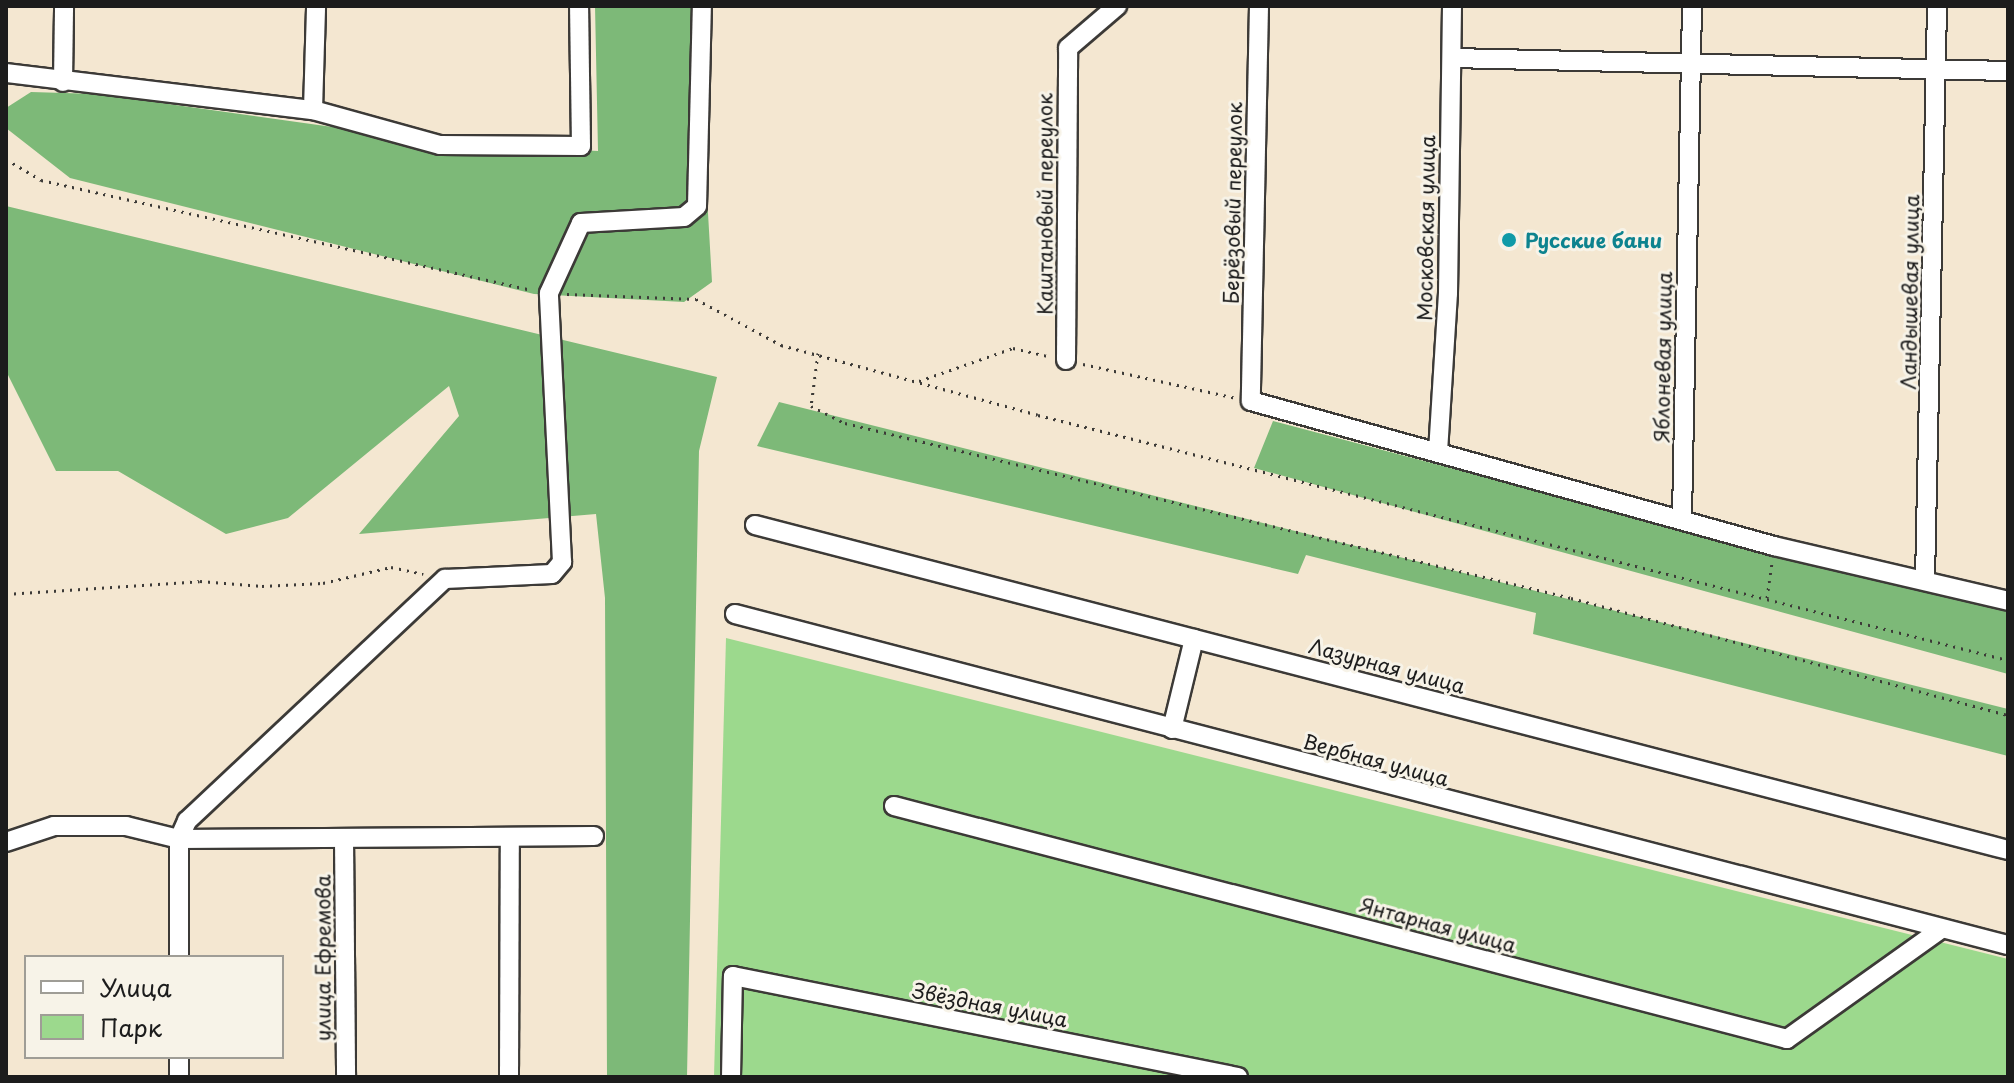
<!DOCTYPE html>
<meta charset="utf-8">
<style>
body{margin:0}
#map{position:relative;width:2014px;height:1083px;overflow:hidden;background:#f4e7d1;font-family:"Playpen Sans",sans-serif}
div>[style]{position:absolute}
.green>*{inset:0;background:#9cd98d}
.forest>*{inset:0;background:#7db978}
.path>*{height:3px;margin-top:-1.5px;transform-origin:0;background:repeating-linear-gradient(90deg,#3c3a37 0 2px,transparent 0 8px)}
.roads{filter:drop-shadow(2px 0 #3c3a37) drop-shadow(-2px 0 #3c3a37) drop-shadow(0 2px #3c3a37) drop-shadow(0 -2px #3c3a37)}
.minor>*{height:18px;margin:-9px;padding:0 9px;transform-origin:9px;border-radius:9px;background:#fff}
.dots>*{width:22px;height:22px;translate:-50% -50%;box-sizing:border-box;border:4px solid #f7f3e8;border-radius:50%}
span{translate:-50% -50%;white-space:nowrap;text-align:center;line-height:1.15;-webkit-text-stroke:6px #f7f3e8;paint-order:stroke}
.street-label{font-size:20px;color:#1c1c1c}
.culture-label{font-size:20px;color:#0d838f;font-weight:700}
.left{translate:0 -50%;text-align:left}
.frame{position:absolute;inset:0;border:8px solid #1c1c1c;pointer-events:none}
.legend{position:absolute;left:24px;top:955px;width:260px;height:104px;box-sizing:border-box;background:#f7f3e8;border:2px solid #9f9d96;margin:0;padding:10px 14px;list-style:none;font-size:24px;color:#1c1c1c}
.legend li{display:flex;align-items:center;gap:16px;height:40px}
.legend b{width:40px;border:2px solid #9f9d96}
</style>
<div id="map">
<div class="green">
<i style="clip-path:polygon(726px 638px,2008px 959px,2008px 1077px,714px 1077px)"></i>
</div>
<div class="forest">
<i style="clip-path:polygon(595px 6px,696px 6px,712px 282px,684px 302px,534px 294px,70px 178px,6px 128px,6px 108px,31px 92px,97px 94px,461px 145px,598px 151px)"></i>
<i style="clip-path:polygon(6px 206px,717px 377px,699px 451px,687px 1077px,607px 1077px,605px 598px,596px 514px,359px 534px,459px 416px,449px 386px,288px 518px,226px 534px,118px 471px,56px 471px,6px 371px)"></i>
<i style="clip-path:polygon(779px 402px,2008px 709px,2008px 756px,1533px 634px,1536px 613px,1306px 555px,1298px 574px,757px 446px)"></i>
<i style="clip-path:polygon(1273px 421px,1613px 511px,2008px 604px,2008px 674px,1254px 468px)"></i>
</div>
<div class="path">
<i style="left:6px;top:159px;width:41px;rotate:31deg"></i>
<i style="left:41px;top:180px;width:503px;rotate:12.63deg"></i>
<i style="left:567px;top:294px;width:129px;rotate:2.2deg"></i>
<i style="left:696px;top:299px;width:97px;rotate:28.4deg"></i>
<i style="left:781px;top:345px;width:266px;rotate:15.2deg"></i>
<i style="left:1038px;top:415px;width:1000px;rotate:14.18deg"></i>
<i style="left:818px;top:353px;width:53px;rotate:97.5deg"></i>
<i style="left:811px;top:406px;width:38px;rotate:27deg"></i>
<i style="left:845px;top:423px;width:747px;rotate:13.55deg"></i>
<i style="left:1571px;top:598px;width:452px;rotate:15deg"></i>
<i style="left:1083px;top:364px;width:157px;rotate:12.5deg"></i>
<i style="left:919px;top:381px;width:100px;rotate:-19.3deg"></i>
<i style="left:1013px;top:348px;width:36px;rotate:13deg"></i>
<i style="left:6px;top:594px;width:194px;rotate:-3.8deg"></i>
<i style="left:200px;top:581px;width:62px;rotate:4.6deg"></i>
<i style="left:262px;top:586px;width:61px;rotate:-2.8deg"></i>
<i style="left:323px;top:583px;width:70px;rotate:-13.2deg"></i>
<i style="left:391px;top:567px;width:33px;rotate:12deg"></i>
<i style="left:1767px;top:598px;width:36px;rotate:-82deg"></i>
</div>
<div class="roads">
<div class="minor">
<i style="left:1259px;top:6px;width:395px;rotate:91.2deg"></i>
<i style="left:1251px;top:401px;width:543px;rotate:15.5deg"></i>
<i style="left:1774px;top:546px;width:240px;rotate:13.2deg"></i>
<i style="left:1452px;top:58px;width:556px;rotate:1.34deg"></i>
<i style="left:6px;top:73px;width:309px;rotate:6.9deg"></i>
<i style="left:313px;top:110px;width:132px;rotate:15.4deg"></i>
<i style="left:440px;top:145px;width:141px;rotate:0.4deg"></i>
<i style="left:581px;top:146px;width:140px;rotate:-90.8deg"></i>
<i style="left:63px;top:82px;width:76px;rotate:-89.2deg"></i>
<i style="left:313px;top:110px;width:104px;rotate:-88.3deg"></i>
<i style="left:1066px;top:360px;width:312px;rotate:-89.6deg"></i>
<i style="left:1068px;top:48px;width:65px;rotate:-40.6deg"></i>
<i style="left:1438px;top:452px;width:159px;rotate:-86.4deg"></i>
<i style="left:1448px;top:293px;width:287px;rotate:-89.2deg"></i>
<i style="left:1682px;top:517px;width:511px;rotate:-88.88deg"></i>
<i style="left:755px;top:525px;width:1294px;rotate:14.54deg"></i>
<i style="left:1925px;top:580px;width:574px;rotate:-88.8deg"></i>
<i style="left:735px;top:614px;width:1315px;rotate:14.58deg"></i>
<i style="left:1172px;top:729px;width:93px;rotate:-76.3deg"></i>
<i style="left:894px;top:806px;width:923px;rotate:14.62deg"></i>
<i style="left:1787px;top:1039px;width:189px;rotate:-35.5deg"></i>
<i style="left:344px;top:838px;width:239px;rotate:89.5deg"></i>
<i style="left:6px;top:842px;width:51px;rotate:-18.4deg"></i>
<i style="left:54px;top:826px;width:72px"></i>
<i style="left:126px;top:826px;width:55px;rotate:13.8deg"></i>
<i style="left:179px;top:839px;width:415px;rotate:-0.4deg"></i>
<i style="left:179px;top:957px;width:118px;rotate:-90deg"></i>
<i style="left:179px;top:839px;width:20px;rotate:-66deg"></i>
<i style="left:187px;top:821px;width:354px;rotate:-43.2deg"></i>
<i style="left:445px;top:579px;width:107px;rotate:-2.7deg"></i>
<i style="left:552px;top:574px;width:16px;rotate:-50deg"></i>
<i style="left:562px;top:562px;width:269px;rotate:-92.8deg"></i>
<i style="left:549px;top:293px;width:77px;rotate:-65.4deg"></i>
<i style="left:581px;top:223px;width:103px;rotate:-3.3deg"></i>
<i style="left:684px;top:217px;width:17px;rotate:-40deg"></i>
<i style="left:697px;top:206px;width:200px;rotate:-88.6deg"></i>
<i style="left:179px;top:1057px;width:20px;rotate:90deg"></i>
<i style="left:509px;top:1077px;width:240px;rotate:-89.8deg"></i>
<i style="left:731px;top:1077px;width:101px;rotate:-88.9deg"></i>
<i style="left:733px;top:976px;width:515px;rotate:11.31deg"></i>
</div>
</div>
<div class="dots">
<i style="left:1509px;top:240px;background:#0f9aa8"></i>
</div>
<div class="street-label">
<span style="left:1233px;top:203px;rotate:-89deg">Берёзовый переулок</span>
<span style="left:1045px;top:204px;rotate:-90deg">Каштановый переулок</span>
<span style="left:1426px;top:228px;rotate:-89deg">Московская улица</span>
<span style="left:1910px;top:292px;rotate:-89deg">Ландышевая улица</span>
<span style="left:1663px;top:357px;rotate:-89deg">Яблоневая улица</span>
<span style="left:1387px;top:666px;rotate:15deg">Лазурная улица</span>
<span style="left:1376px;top:760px;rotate:15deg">Вербная улица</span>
<span style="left:1438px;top:925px;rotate:15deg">Янтарная улица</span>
<span style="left:323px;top:958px;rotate:-90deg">улица Ефремова</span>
<span style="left:990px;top:1005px;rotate:11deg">Звёздная улица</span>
</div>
<div class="culture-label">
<span class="left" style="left:1525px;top:240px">Русские бани</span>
</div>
<div class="frame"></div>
<ul class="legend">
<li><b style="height:10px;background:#fff"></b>Улица</li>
<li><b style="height:22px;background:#9cd98d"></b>Парк</li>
</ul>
</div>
